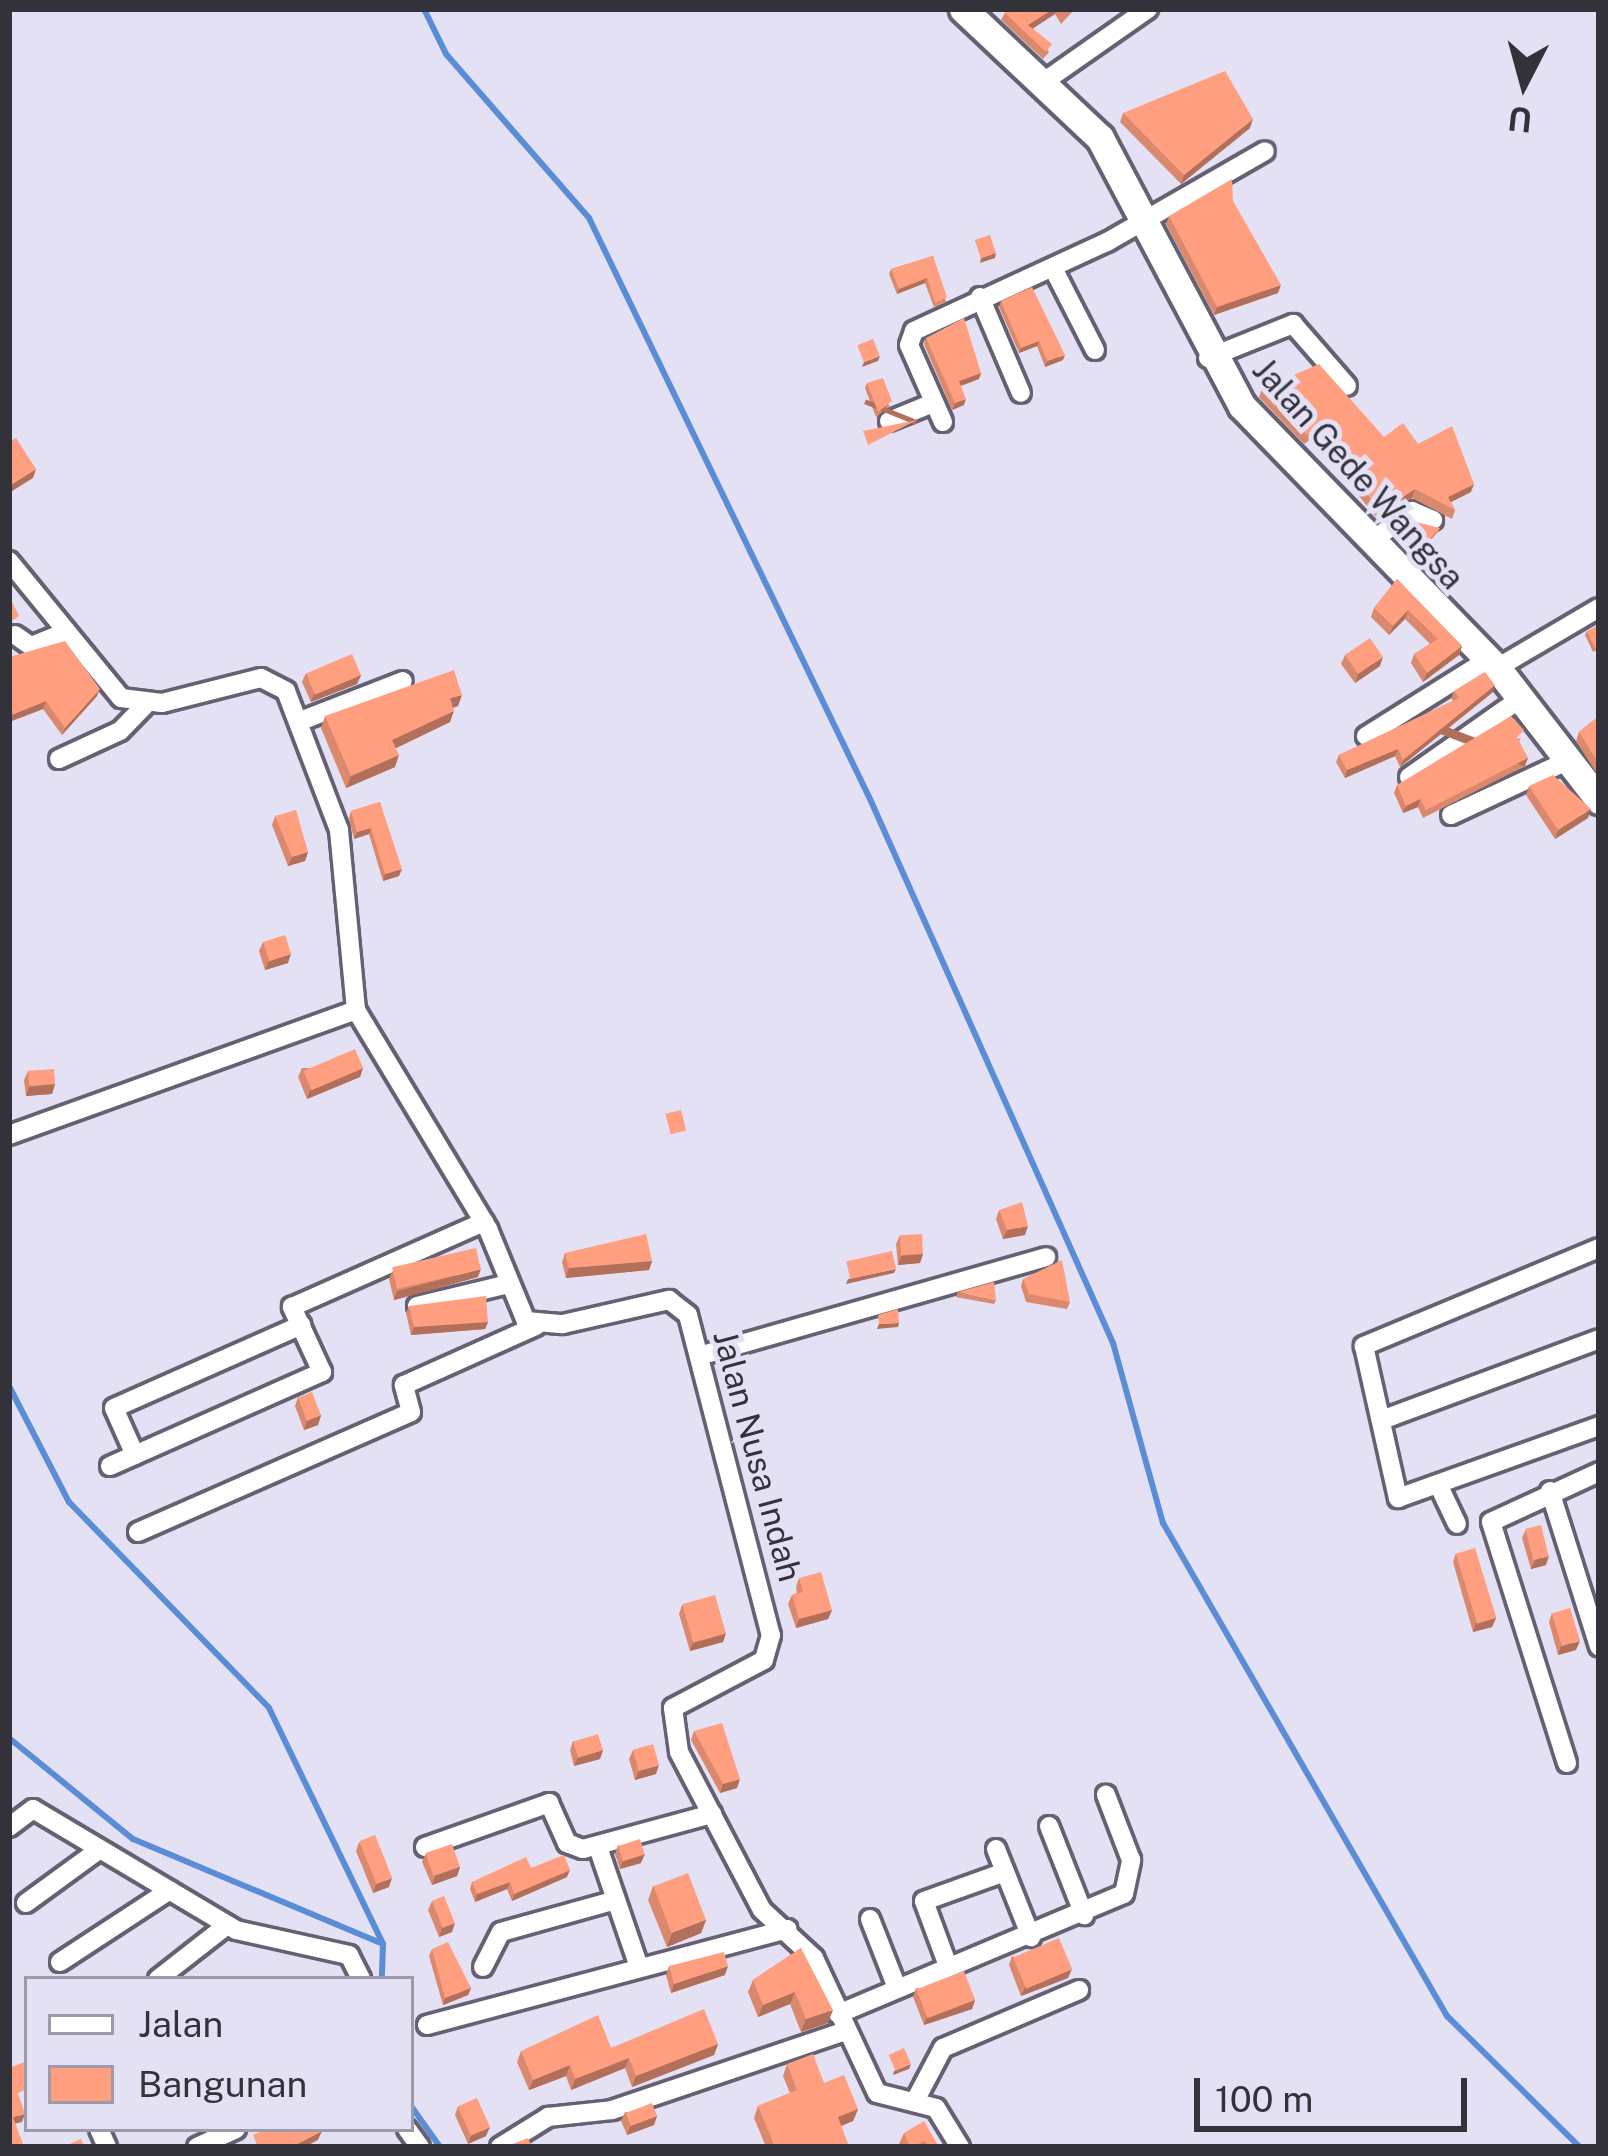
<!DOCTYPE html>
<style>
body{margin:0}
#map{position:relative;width:1608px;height:2156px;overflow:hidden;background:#e4e1f5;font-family:"Public Sans",sans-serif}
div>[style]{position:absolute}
.stream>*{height:6px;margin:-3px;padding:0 3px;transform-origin:3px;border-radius:3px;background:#5a8dd6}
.roads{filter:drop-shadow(3px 0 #656173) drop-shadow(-3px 0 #656173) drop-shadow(0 3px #656173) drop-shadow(0 -3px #656173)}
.street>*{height:18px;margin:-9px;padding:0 9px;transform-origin:9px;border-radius:9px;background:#fff}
.secondary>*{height:27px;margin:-13.5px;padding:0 13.5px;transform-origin:13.5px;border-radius:13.5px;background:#fff}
.wall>*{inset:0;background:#db896e}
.shaded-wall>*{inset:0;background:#b26f5a;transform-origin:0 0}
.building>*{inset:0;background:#ff9f80;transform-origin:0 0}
span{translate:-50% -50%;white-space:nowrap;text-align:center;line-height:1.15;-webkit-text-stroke:10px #e4e1f5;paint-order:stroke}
.street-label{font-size:33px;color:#333139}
.frame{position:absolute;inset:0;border:12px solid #333139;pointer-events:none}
.legend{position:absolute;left:24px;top:1976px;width:390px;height:156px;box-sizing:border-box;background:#e4e1f5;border:3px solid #9d9baa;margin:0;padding:15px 21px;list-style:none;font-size:36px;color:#333139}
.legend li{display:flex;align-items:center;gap:24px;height:60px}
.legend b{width:60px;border:3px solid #9d9baa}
.north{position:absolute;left:1464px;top:24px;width:120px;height:120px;-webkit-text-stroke:9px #e4e1f5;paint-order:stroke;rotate:186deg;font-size:33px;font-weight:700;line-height:48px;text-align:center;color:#333139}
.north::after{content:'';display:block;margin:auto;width:42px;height:54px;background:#333139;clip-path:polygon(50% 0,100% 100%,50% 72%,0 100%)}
.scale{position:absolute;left:1194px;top:2078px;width:273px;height:54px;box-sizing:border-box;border:6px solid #333139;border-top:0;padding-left:15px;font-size:36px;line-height:42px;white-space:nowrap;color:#333139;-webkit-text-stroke:9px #e4e1f5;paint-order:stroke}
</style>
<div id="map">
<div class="stream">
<i style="left:424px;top:9px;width:50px;rotate:63.9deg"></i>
<i style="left:446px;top:54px;width:218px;rotate:48.9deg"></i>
<i style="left:589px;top:218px;width:645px;rotate:64.19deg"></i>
<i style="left:870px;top:799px;width:596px;rotate:65.93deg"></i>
<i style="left:1113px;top:1343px;width:187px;rotate:74.5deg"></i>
<i style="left:1163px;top:1523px;width:569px;rotate:60.06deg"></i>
<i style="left:1447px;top:2016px;width:187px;rotate:44.6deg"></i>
<i style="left:9px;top:1386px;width:131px;rotate:62.7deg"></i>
<i style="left:69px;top:1502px;width:287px;rotate:45.8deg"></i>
<i style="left:269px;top:1708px;width:262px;rotate:64.2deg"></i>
<i style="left:383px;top:1944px;width:35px;rotate:92deg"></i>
<i style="left:9px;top:1738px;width:160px;rotate:39.2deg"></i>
<i style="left:133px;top:1839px;width:268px;rotate:22.8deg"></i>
<i style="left:411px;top:2106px;width:50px;rotate:54.7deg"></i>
</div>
<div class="roads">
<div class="street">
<i style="left:1045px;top:81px;width:126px;rotate:-35deg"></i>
<i style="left:1053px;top:268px;width:92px;rotate:62.9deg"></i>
<i style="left:980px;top:297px;width:104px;rotate:66.9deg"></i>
<i style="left:1208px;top:358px;width:92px;rotate:-21.8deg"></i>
<i style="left:1293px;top:324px;width:82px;rotate:48.9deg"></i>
<i style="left:889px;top:421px;width:48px;rotate:-22.2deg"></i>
<i style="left:943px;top:422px;width:84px;rotate:-113.8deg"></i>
<i style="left:909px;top:345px;width:15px;rotate:-70deg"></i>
<i style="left:914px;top:331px;width:213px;rotate:-24.8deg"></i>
<i style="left:1107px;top:242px;width:182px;rotate:-29.9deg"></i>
<i style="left:1372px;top:541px;width:50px;rotate:-36.9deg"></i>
<i style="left:1412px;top:511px;width:23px;rotate:23deg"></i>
<i style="left:9px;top:561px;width:177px;rotate:50.7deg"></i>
<i style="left:121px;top:698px;width:41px;rotate:7deg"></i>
<i style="left:162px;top:703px;width:102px;rotate:-14.2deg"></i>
<i style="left:261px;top:678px;width:28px;rotate:27deg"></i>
<i style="left:286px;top:691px;width:149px;rotate:69.1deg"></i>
<i style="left:339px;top:830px;width:181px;rotate:84.6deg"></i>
<i style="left:356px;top:1010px;width:256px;rotate:58.9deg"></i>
<i style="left:488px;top:1229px;width:100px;rotate:67.6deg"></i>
<i style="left:526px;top:1321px;width:37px;rotate:5deg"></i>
<i style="left:563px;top:1324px;width:109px;rotate:-12.8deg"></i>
<i style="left:669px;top:1300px;width:24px;rotate:38deg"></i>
<i style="left:688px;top:1315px;width:331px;rotate:75.5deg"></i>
<i style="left:771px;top:1635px;width:26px;rotate:106deg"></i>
<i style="left:764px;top:1660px;width:103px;rotate:152.2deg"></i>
<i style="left:673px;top:1708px;width:44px;rotate:82.2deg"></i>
<i style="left:679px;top:1752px;width:178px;rotate:62.3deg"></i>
<i style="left:762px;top:1910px;width:71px;rotate:42.7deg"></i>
<i style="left:814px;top:1958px;width:149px;rotate:65deg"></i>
<i style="left:877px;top:2093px;width:61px;rotate:14.3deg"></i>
<i style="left:936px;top:2108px;width:46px;rotate:58.4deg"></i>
<i style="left:15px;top:635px;width:19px;rotate:35deg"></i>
<i style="left:31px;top:646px;width:32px;rotate:-22deg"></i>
<i style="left:1497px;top:668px;width:118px;rotate:-30.5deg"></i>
<i style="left:303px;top:720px;width:107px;rotate:-21.3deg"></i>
<i style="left:1366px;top:736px;width:143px;rotate:-32.1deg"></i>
<i style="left:59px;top:759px;width:67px;rotate:-24.7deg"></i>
<i style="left:120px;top:731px;width:37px;rotate:-46deg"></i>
<i style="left:1409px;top:777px;width:137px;rotate:-35.2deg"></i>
<i style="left:1451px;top:815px;width:130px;rotate:-25deg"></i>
<i style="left:9px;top:1135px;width:369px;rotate:-19.8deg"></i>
<i style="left:1599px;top:1248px;width:255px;rotate:157.4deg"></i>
<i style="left:1364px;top:1346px;width:156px;rotate:77.4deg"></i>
<i style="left:1398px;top:1498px;width:214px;rotate:-19.7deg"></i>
<i style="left:417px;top:1306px;width:94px;rotate:-13.6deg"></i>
<i style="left:699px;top:1356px;width:361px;rotate:-15.9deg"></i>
<i style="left:1387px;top:1418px;width:226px;rotate:-20.4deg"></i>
<i style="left:135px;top:1455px;width:51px;rotate:-114.1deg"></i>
<i style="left:114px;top:1408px;width:205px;rotate:-23.9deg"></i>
<i style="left:110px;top:1466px;width:232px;rotate:-23.9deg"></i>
<i style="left:322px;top:1372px;width:72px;rotate:-114.8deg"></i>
<i style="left:292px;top:1307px;width:210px;rotate:-23.9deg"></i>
<i style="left:1438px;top:1484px;width:44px;rotate:64.6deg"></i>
<i style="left:1550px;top:1491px;width:163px;rotate:72.5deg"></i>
<i style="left:138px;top:1532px;width:298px;rotate:-23.7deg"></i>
<i style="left:411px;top:1412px;width:28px;rotate:-105deg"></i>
<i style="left:404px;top:1385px;width:145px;rotate:-24.1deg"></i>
<i style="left:1567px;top:1763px;width:253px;rotate:-107.5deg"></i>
<i style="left:1491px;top:1522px;width:119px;rotate:-24.8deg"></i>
<i style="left:1049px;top:1826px;width:96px;rotate:68.5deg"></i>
<i style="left:9px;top:1827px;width:30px;rotate:-37deg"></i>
<i style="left:33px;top:1809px;width:236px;rotate:30.8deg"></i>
<i style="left:236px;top:1930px;width:116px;rotate:12.5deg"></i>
<i style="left:349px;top:1955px;width:27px;rotate:63deg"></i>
<i style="left:425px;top:1847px;width:132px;rotate:-19.5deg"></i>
<i style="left:549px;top:1803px;width:44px;rotate:65.8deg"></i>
<i style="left:567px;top:1843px;width:17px;rotate:21deg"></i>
<i style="left:583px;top:1849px;width:134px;rotate:-15.2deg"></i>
<i style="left:996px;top:1849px;width:95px;rotate:68.3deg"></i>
<i style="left:599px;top:1850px;width:124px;rotate:71.1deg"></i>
<i style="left:26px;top:1903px;width:87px;rotate:-36.1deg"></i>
<i style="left:870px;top:1919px;width:74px;rotate:68.6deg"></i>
<i style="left:60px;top:1962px;width:131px;rotate:-33.2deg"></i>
<i style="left:948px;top:1966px;width:69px;rotate:-110.3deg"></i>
<i style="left:924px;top:1901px;width:86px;rotate:-19.7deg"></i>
<i style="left:483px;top:1967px;width:39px;rotate:-63deg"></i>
<i style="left:501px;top:1932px;width:119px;rotate:-15.5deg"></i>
<i style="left:158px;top:1979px;width:88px;rotate:-38deg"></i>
<i style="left:838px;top:2014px;width:310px;rotate:-22.8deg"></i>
<i style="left:1124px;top:1894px;width:35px;rotate:-78deg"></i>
<i style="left:1131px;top:1860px;width:70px;rotate:-111deg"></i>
<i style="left:427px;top:2025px;width:373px;rotate:-14.9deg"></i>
<i style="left:915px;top:2101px;width:60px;rotate:-62.2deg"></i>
<i style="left:943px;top:2048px;width:148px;rotate:-23.1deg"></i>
<i style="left:99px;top:2129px;width:20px;rotate:66deg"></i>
<i style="left:407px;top:2129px;width:22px;rotate:54deg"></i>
<i style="left:197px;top:2147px;width:43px;rotate:-24.8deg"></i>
<i style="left:500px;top:2147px;width:57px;rotate:-32deg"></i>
<i style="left:548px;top:2117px;width:64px;rotate:-6.2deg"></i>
<i style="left:612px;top:2110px;width:247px;rotate:-18.7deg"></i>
</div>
<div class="secondary">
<i style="left:963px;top:9px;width:188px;rotate:43.3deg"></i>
<i style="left:1100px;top:138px;width:303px;rotate:62.1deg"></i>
<i style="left:1242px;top:406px;width:366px;rotate:45.8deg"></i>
<i style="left:1497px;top:668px;width:167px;rotate:52.3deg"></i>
</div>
</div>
<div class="wall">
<i style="clip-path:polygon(1007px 9px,1075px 9px,1061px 24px,1055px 14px,1033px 28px,1049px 52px,1043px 59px,1001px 20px)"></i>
<i style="clip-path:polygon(1123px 113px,1250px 128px,1181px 184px,1120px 122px)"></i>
<i style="clip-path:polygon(1169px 216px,1278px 293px,1214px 315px,1166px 224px)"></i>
<i style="clip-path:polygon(933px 256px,946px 302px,934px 307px,925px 283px,897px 294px,889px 274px,891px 269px)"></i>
<i style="clip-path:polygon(1001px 301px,1063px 360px,1045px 367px,1037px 346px,1019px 353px,999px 307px)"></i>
<i style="clip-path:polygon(926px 338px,981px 373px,979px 379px,961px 386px,964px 405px,952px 410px,924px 344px)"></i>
<i style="clip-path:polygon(867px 383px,890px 406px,876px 417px,865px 388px)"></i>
<i style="clip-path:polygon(1262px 389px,1384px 437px,1418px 444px,1471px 492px,1451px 502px,1455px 510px,1452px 519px,1412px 498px,1378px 520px,1313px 438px,1304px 444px,1259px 397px)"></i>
<i style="clip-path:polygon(1440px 528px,1438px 532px,1415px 558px,1397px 539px,1398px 535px)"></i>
<i style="clip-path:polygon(1397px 579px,1462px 646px,1459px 655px,1423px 682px,1411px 663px,1414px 654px,1430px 644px,1405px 619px,1389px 635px,1371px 617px,1374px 608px)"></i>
<i style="clip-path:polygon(1587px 631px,1599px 649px,1593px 652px,1585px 635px)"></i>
<i style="clip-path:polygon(1345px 655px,1380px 666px,1355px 683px,1341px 664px)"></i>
<i style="clip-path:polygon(9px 657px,97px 696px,62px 735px,43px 709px,9px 722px)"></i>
<i style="clip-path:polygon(306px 673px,361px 675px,357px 684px,311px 702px,302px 682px)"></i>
<i style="clip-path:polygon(1454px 691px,1493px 692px,1400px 767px,1395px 756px,1345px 778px,1336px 762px,1339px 755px,1453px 701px,1451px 698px)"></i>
<i style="clip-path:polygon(458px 706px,453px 708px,450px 722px,396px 748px,395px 767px,346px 788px,321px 728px,325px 716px)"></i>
<i style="clip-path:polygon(1599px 716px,1599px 777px,1576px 741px,1579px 732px)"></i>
<i style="clip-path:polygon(1521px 738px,1519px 741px,1525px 766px,1423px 818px,1418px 807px,1403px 813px,1394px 793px,1397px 785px)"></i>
<i style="clip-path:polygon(1529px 786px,1588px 818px,1555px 839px,1526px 795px)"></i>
<i style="clip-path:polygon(380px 802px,399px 876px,383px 881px,369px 834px,354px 839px,349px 818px,351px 811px)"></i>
<i style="clip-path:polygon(275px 816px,308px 852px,305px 861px,288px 866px,272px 825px)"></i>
<i style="clip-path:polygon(263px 942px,288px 963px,265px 970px,259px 951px)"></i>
<i style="clip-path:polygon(302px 1068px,363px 1068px,360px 1077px,307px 1099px,298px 1077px)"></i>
<i style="clip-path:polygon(28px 1071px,55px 1084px,52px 1094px,26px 1096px,24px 1080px)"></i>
<i style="clip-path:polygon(999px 1210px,1025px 1235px,1003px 1239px,996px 1219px)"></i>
<i style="clip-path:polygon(900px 1235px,923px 1254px,920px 1263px,898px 1265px,896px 1244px)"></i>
<i style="clip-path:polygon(565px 1253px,652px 1261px,649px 1270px,566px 1278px,562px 1262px)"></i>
<i style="clip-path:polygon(393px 1270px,478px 1277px,394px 1300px,389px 1279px)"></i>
<i style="clip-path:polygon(1023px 1279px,1070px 1302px,1067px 1309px,1026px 1302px,1021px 1286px)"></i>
<i style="clip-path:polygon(958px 1292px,996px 1300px,994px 1304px,956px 1297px)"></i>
<i style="clip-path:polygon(409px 1306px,488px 1322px,485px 1329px,411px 1335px,406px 1313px)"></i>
<i style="clip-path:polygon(298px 1397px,321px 1415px,318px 1425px,304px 1430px,295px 1406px)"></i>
<i style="clip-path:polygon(1526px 1529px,1546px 1565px,1531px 1569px,1522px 1538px)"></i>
<i style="clip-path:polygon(1456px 1553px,1496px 1618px,1492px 1627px,1473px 1632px,1453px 1562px)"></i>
<i style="clip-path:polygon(799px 1578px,832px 1610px,828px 1619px,796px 1628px,788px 1604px,792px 1595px,797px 1593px,796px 1587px)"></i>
<i style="clip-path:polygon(682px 1605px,726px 1633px,723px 1642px,690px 1651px,679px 1614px)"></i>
<i style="clip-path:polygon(1552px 1613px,1576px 1650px,1558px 1655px,1549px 1622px)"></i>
<i style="clip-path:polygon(694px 1731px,737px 1788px,720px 1793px,691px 1740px)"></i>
<i style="clip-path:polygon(573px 1741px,603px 1750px,600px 1759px,574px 1766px,570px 1750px)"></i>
<i style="clip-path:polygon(633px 1750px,656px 1774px,635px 1780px,629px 1759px)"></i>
<i style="clip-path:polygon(359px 1842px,389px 1887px,373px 1893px,356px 1851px)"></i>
<i style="clip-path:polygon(618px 1845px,641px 1863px,620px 1869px,615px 1854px)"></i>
<i style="clip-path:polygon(426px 1853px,460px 1867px,457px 1876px,432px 1885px,422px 1862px)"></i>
<i style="clip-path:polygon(531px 1868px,567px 1877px,512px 1901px,507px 1889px,475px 1902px,470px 1889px,472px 1882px)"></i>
<i style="clip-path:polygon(653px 1886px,706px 1920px,701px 1933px,667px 1947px,648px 1900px)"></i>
<i style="clip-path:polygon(432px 1901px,452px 1932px,439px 1937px,428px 1910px)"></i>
<i style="clip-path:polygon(801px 1948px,828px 2023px,801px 2032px,790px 2004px,758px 2017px,748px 1992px,753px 1980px)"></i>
<i style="clip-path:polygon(432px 1949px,471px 1988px,468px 1995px,443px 2005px,429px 1956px)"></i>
<i style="clip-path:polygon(1012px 1956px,1068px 1978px,1021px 1996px,1009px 1965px)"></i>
<i style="clip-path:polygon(669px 1966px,725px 1975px,671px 1993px,666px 1975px)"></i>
<i style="clip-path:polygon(916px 1988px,975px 2000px,972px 2009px,924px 2025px,913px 1997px)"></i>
<i style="clip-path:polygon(718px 2044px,714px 2055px,632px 2087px,625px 2068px,571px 2090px,566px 2076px,529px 2090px,517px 2062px,521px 2051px)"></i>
<i style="clip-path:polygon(787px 2064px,824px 2083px,858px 2109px,853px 2121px,841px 2126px,849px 2147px,766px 2147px,754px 2118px,758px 2106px,790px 2093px,783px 2076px)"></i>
<i style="clip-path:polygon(458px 2106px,486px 2136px,468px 2144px,455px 2115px)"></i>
<i style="clip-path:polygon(625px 2112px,657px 2116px,654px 2125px,627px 2135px,621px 2121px)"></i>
<i style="clip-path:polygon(904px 2133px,939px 2147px,901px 2147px,899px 2144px)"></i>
</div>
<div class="shaded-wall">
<i style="clip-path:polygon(1053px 9px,1057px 9px,1055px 14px,1026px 33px,1028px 25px)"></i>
<i style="clip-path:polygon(1253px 119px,1250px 128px,1181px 184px,1184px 175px)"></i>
<i style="clip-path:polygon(996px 253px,995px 258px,980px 263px,981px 258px)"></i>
<i style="clip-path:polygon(927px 278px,925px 283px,897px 294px,899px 289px)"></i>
<i style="clip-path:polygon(1281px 285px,1278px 293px,1214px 315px,1217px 307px)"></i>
<i style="clip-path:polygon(1039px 341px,1037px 346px,1019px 353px,1021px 348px)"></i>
<i style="clip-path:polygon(1065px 355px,1063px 360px,1045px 367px,1047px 361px)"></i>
<i style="clip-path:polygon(880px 356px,878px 361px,862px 367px,864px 362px)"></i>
<i style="clip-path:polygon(981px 373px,979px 379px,957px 387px,959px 381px)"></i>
<i style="clip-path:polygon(966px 399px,964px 405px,952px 410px,955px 403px)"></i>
<i style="left:917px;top:420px;width:5px;height:55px;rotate:112deg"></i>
<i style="clip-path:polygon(36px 469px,33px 478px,9px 493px,9px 486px)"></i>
<i style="clip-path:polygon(1474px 484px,1471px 492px,1445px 505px,1448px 497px)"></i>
<i style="clip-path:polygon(1415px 489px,1412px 498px,1378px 520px,1381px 512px)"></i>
<i style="clip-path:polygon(1408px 610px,1405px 619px,1389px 635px,1393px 626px)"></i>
<i style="clip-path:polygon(1462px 646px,1459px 655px,1423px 682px,1427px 673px)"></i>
<i style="clip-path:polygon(1383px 657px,1380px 666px,1355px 683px,1358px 674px)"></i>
<i style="clip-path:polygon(361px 675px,357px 684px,311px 702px,314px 693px)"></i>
<i style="clip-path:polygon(1495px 685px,1493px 692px,1400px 767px,1403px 760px)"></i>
<i style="clip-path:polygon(100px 689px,97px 696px,62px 735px,65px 728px)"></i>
<i style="clip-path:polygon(462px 695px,458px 706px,446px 710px,450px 698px)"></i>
<i style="clip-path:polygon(46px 701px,43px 709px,9px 722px,9px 716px)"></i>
<i style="clip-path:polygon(454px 711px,450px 722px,388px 752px,392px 740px)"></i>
<i style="clip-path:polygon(1398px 749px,1395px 756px,1345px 778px,1347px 770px)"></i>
<i style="clip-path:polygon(399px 755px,395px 767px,346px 788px,351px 776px)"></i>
<i style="left:1528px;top:758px;width:9px;height:114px;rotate:111deg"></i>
<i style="clip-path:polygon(1420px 799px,1418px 807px,1403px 813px,1406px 806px)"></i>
<i style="clip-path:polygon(1591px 809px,1588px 818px,1555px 839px,1558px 830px)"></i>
<i style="clip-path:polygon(371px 828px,369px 834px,354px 839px,357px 832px)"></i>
<i style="clip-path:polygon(308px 852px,305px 861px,288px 866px,292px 857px)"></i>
<i style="clip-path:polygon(402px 869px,399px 876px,383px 881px,385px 874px)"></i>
<i style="clip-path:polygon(291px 954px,288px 963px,265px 970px,269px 961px)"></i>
<i style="clip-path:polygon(363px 1068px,360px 1077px,307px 1099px,310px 1090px)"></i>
<i style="clip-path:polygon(55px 1084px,52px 1094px,26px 1096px,29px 1087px)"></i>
<i style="clip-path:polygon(1028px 1226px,1025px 1235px,1003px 1239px,1007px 1230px)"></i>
<i style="clip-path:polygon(923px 1254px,920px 1263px,898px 1265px,901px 1256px)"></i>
<i style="clip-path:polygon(652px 1261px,649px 1270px,566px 1278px,569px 1268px)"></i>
<i style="clip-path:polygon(481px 1269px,478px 1277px,394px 1300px,397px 1291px)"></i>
<i style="clip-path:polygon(896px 1269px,894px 1273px,846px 1284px,848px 1279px)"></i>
<i style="clip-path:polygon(488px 1322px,485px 1329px,411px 1335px,414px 1327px)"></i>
<i style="clip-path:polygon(899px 1323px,898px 1327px,877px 1329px,879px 1324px)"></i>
<i style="clip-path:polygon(733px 1367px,731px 1372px,717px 1372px,718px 1368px)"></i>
<i style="clip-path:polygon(321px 1415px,318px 1425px,304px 1430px,307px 1421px)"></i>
<i style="clip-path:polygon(1549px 1556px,1546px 1565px,1531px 1569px,1535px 1560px)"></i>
<i style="clip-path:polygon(832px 1610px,828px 1619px,796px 1628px,799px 1619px)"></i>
<i style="clip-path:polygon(1496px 1618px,1492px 1627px,1473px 1632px,1476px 1623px)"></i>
<i style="clip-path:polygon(726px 1633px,723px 1642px,690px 1651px,693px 1642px)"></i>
<i style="clip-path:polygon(1580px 1641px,1576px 1650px,1558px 1655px,1561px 1646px)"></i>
<i style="clip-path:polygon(603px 1750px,600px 1759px,574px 1766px,578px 1757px)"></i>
<i style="clip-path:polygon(659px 1765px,656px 1774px,635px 1780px,639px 1771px)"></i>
<i style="clip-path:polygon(740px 1779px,737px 1788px,720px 1793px,723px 1784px)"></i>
<i style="clip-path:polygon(645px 1854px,641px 1863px,620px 1869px,623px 1860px)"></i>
<i style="clip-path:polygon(460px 1867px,457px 1876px,432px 1885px,435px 1876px)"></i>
<i style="clip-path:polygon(570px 1870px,567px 1877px,512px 1901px,514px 1894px)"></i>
<i style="clip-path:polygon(392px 1878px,389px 1887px,373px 1893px,376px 1884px)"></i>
<i style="clip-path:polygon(510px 1882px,507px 1889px,475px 1902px,477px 1894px)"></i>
<i style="clip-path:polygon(706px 1920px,701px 1933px,667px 1947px,672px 1933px)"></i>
<i style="clip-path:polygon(455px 1923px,452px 1932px,439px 1937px,442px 1928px)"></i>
<i style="clip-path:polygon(728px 1966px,725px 1975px,671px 1993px,674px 1984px)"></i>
<i style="clip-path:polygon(1072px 1969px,1068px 1978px,1021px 1996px,1025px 1987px)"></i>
<i style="clip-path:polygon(471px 1988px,468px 1995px,443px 2005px,445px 1998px)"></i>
<i style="clip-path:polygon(795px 1992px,790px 2004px,758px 2017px,763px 2005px)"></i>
<i style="clip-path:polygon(975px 2000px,972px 2009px,924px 2025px,927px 2016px)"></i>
<i style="clip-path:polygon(833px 2010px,828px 2023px,801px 2032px,806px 2019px)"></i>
<i style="clip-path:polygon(718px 2044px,714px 2055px,632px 2087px,636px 2076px)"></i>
<i style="clip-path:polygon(629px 2058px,625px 2068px,571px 2090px,575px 2079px)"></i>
<i style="clip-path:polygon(911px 2064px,909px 2069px,893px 2075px,894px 2071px)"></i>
<i style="clip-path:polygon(570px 2065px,566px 2076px,529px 2090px,533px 2080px)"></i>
<i style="clip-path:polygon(858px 2109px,853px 2121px,834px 2129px,838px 2117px)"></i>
<i style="clip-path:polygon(25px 2114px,22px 2122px,10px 2125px,13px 2117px)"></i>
<i style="clip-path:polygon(657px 2116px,654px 2125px,627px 2135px,630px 2126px)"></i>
<i style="clip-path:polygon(490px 2127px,486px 2136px,468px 2144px,471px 2135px)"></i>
<i style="clip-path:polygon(322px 2131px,318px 2140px,305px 2147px,291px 2147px)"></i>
</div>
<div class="building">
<i style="clip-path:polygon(1007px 9px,1053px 9px,1028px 25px,1052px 44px,1046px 52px,1004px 12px)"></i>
<i style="clip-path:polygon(1225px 71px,1253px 119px,1184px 175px,1123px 113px)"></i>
<i style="clip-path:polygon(1232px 179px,1233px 201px,1281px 285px,1217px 307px,1169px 216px)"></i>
<i style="left:990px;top:235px;width:19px;height:16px;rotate:72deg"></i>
<i style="clip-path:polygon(933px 256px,947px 297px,935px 303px,927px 278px,899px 289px,891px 269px)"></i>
<i style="clip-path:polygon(1032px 287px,1065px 355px,1047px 361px,1039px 341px,1021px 348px,1001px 301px)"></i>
<i style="clip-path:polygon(964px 318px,981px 373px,959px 381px,966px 399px,955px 403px,926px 338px)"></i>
<i style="left:873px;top:339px;width:18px;height:17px;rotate:68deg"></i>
<i style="clip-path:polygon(1319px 364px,1384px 437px,1403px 423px,1418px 444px,1452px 426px,1474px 484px,1448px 497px,1455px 510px,1415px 489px,1381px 512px,1316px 429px,1307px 435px,1262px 389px)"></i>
<i style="clip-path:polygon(883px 378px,892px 401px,878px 412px,867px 383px)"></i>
<i style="clip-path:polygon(917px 420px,868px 445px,863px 431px)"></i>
<i style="clip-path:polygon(16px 438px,36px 469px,9px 486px,9px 442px)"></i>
<i style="clip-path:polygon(1416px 522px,1440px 528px,1416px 553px,1398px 535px)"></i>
<i style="clip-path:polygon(1397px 579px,1462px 646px,1427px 673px,1414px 654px,1438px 639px,1408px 610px,1393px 626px,1374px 608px)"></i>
<i style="clip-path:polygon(9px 596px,19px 616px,9px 623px)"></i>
<i style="clip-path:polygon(1599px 625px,1599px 646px,1595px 648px,1587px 631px)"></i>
<i style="left:1370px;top:638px;width:23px;height:30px;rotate:56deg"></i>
<i style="clip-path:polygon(65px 641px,100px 689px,65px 728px,46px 701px,9px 716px,9px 693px,13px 690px,9px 685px,9px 657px)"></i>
<i style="left:352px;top:654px;width:23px;height:50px;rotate:67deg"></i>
<i style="clip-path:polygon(454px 670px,462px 695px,450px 698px,454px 711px,392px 740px,399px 755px,351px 776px,325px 716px)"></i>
<i style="clip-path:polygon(1485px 672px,1495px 685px,1403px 760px,1398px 749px,1347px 770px,1339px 755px,1459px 698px,1454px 691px)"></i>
<i style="clip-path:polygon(1511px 716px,1524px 730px,1517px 737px,1528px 758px,1426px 810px,1420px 799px,1406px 806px,1397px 785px)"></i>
<i style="clip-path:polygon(1599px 716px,1599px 764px,1579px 732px)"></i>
<i style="clip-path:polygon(1553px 775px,1591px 809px,1558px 830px,1529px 786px)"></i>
<i style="clip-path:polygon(380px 802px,402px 869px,385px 874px,371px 828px,357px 832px,351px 811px)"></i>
<i style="clip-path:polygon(296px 810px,308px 852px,292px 857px,275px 816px)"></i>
<i style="left:285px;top:935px;width:20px;height:23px;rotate:72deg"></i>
<i style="left:355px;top:1049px;width:21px;height:56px;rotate:67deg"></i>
<i style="left:54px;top:1069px;width:15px;height:26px;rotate:86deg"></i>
<i style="left:681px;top:1110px;width:21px;height:16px;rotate:76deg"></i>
<i style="clip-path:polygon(1022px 1202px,1028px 1226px,1007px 1230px,999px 1210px)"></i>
<i style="clip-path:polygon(646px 1234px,652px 1261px,569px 1268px,565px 1253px)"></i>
<i style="left:922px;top:1234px;width:20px;height:22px;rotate:87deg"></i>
<i style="left:476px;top:1248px;width:22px;height:86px;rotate:77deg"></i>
<i style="left:892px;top:1251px;width:18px;height:47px;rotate:77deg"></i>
<i style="clip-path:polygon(1062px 1260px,1070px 1302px,1029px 1294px,1023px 1279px)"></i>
<i style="clip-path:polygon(994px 1282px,996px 1300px,958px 1292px)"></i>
<i style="clip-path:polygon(486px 1296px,488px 1322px,414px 1327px,409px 1306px)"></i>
<i style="clip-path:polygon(898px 1309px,899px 1323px,879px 1324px,878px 1315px)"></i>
<i style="clip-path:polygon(732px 1357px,733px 1367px,718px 1368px,717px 1361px)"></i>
<i style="left:312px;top:1392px;width:25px;height:15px;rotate:69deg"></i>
<i style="left:1541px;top:1525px;width:32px;height:16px;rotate:76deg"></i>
<i style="left:1475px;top:1548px;width:73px;height:20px;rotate:73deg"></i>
<i style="clip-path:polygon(821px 1572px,832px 1610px,799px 1619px,792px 1595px,803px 1592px,799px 1578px)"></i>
<i style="left:715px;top:1595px;width:40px;height:34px;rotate:74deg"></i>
<i style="left:1570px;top:1608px;width:34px;height:19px;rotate:73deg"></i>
<i style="clip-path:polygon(722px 1723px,740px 1779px,723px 1784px,694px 1731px)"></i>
<i style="left:598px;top:1734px;width:17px;height:26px;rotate:73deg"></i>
<i style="left:653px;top:1744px;width:22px;height:21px;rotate:74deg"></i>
<i style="left:375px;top:1835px;width:46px;height:17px;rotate:68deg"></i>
<i style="left:640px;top:1839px;width:16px;height:23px;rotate:72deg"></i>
<i style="left:452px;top:1844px;width:24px;height:28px;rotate:71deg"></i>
<i style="clip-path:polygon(564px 1855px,570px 1870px,514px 1894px,510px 1882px,477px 1894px,472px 1882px,526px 1857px,531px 1868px)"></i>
<i style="left:688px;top:1873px;width:50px;height:37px;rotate:69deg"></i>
<i style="left:444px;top:1896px;width:29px;height:13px;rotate:68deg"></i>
<i style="left:1059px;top:1938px;width:34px;height:50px;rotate:67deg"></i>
<i style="clip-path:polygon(448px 1942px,471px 1988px,445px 1998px,432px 1949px)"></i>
<i style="clip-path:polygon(801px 1948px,833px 2010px,806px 2019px,795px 1992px,763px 2005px,753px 1980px)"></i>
<i style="clip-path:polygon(724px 1952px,728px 1966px,674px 1984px,669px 1966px)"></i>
<i style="left:964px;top:1971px;width:31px;height:51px;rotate:69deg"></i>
<i style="clip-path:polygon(704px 2009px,718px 2044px,636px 2076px,629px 2058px,575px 2079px,570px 2065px,533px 2080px,521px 2051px,598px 2015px,611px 2048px)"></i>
<i style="left:904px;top:2048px;width:17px;height:17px;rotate:66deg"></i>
<i style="clip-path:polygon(813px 2054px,824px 2083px,844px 2075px,858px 2109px,838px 2117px,849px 2147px,775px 2147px,758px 2106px,797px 2090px,787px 2064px)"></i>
<i style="clip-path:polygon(27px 2061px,27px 2089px,18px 2093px,25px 2114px,13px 2117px,24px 2147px,9px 2147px,9px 2068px)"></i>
<i style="left:477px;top:2098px;width:32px;height:21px;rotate:66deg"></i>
<i style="left:652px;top:2103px;width:14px;height:28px;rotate:69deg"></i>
<i style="clip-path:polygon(924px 2121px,939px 2147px,928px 2147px,925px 2141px,910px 2147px,904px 2133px)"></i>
<i style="clip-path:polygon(267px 2129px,321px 2129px,322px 2131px,291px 2147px,258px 2147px,253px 2135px)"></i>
<i style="clip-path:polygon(528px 2138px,532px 2147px,505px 2147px)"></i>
<i style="clip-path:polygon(81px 2139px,84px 2147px,63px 2147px)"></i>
</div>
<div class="street-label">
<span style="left:1358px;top:474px;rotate:48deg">Jalan Gede Wangsa</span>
<span style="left:757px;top:1456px;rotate:75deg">Jalan Nusa Indah</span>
</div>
<div class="frame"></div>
<ul class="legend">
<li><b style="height:15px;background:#fff"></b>Jalan</li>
<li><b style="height:33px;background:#ff9f80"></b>Bangunan</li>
</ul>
<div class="north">U</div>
<div class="scale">100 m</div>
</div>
